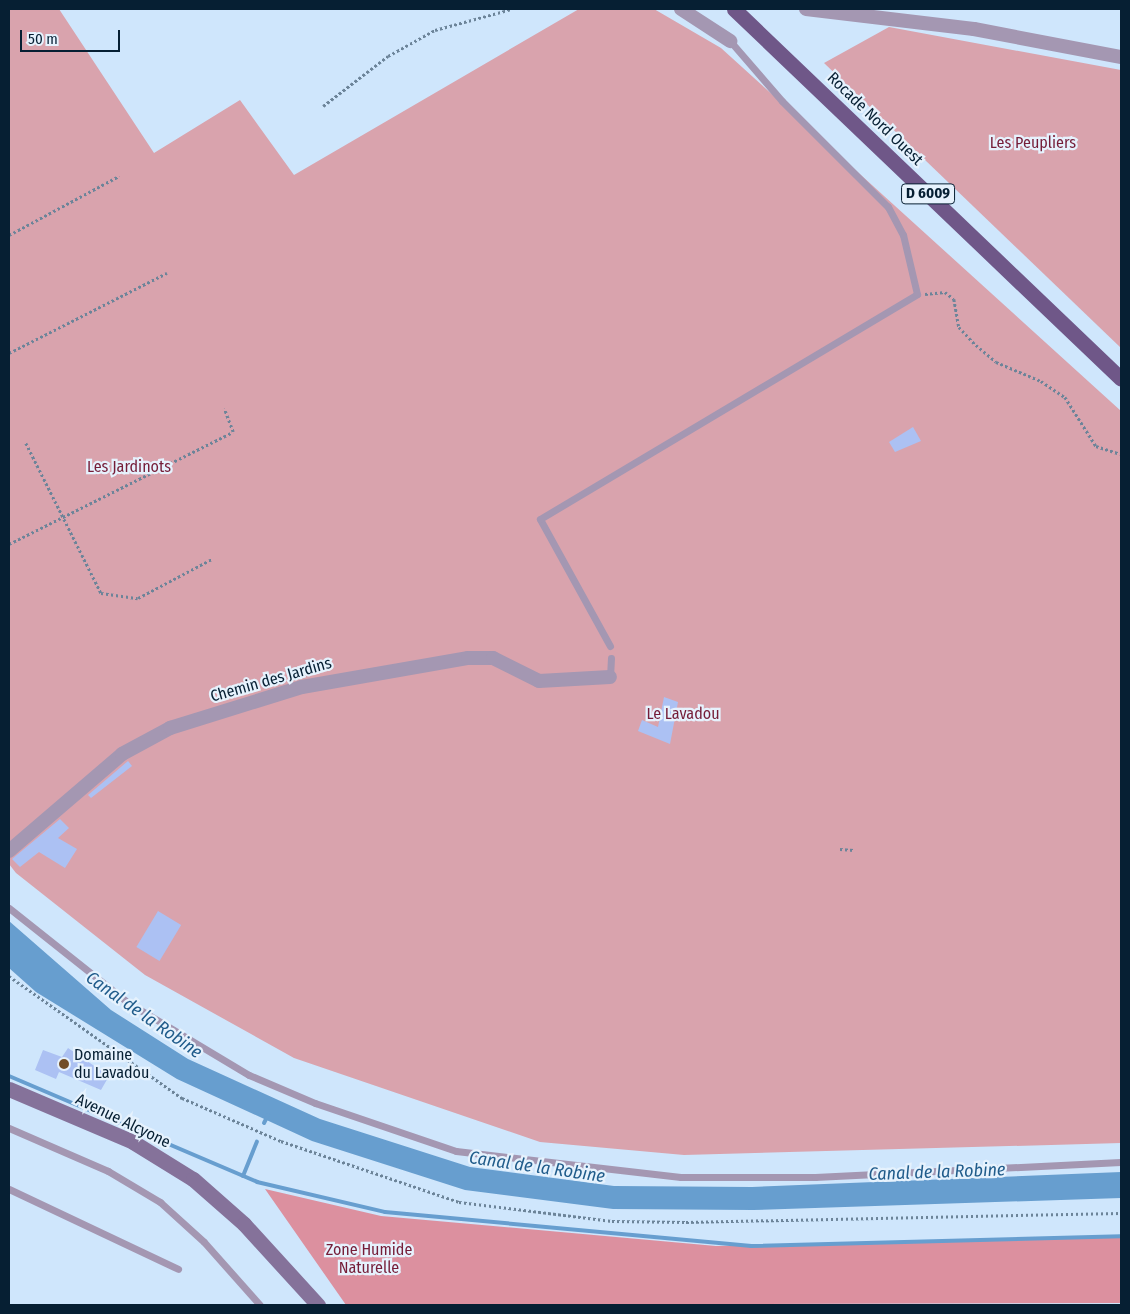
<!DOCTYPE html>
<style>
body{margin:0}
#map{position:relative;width:1130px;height:1314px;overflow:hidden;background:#cfe6fc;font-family:"Fira Sans Condensed",sans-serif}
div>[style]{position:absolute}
.green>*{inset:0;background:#d9a3ad}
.forest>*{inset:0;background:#dc909f}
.water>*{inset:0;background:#679ecf}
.stream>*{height:4px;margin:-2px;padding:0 2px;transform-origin:2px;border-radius:2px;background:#679ecf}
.building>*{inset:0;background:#acc1f3;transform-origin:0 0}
.path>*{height:2.5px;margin-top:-1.25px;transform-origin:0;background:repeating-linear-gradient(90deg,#6c8499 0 2.5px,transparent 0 5px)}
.lane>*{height:7px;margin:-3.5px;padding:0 3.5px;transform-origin:3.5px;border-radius:3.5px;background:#a497b2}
.street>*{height:14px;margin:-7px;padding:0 7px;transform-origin:7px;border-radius:7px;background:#a497b2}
.secondary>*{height:15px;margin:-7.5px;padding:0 7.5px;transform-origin:7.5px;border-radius:7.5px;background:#85729a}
.primary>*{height:15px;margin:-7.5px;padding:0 7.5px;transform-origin:7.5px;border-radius:7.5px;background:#6f5788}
.dots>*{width:14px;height:14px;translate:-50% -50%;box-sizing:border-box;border:2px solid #e6f2fd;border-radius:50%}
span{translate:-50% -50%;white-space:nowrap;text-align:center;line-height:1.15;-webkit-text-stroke:4.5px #e6f2fd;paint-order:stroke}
.shield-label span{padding:1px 4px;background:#e6f2fd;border:1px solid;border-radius:4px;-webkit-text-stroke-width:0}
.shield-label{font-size:15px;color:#061f33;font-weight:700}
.street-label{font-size:16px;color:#061f33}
.park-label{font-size:16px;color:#751d38}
.poi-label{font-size:16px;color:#061f33}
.left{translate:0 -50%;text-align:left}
.water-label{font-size:18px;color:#205c8b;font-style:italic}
.frame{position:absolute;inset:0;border:10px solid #061f33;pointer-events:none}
.scale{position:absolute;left:20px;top:30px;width:100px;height:22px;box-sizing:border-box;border:2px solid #061f33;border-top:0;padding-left:6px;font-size:15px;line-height:18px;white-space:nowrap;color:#061f33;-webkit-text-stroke:4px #e6f2fd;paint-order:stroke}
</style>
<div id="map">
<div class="green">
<i style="clip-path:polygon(9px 9px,59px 9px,154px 153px,240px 100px,294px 175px,579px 9px,654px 9px,721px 48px,1121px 411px,1121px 1143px,684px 1155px,540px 1142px,294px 1058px,145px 975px,16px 873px,9px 864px)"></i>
<i style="clip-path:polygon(889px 27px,1121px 70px,1121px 348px,824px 63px)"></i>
</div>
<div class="forest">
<i style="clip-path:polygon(265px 1189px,381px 1216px,716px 1246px,1121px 1237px,1121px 1303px,346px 1305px)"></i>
</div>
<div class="water">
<i style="clip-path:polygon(9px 921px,111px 1010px,188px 1059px,320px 1119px,470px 1167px,614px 1186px,752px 1187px,1121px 1172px,1121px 1198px,753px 1210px,613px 1209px,465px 1190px,312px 1141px,177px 1079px,36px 992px,9px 968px)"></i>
</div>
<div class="stream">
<i style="left:9px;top:1076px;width:270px;rotate:23.1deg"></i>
<i style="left:257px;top:1182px;width:131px;rotate:13.2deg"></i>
<i style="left:385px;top:1212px;width:368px;rotate:5.3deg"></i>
<i style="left:751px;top:1246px;width:370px;rotate:-1.5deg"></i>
<i style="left:264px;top:1123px;width:9px;rotate:-63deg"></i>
<i style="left:243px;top:1176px;width:37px;rotate:-68deg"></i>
</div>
<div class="building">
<i style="clip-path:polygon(913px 427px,921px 441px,895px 452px,889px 442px)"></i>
<i style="clip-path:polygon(664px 697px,678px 702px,670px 744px,638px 731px,642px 720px,658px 727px)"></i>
<i style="clip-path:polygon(128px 761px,132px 766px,91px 798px,88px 795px)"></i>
<i style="clip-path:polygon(60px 819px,69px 828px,58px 838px,77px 849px,65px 868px,39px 852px,20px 867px,12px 859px)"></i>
<i style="left:158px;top:911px;width:27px;height:42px;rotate:31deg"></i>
<i style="clip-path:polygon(68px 1048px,109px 1076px,101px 1090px,59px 1072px,56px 1079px,35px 1070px,43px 1050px,62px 1057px)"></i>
</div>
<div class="path">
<i style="left:323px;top:106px;width:82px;rotate:-37.6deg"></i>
<i style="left:388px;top:56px;width:54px;rotate:-29deg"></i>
<i style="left:435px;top:30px;width:80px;rotate:-15.3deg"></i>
<i style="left:9px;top:235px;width:125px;rotate:-28.2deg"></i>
<i style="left:925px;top:294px;width:20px;rotate:-6deg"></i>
<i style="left:945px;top:292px;width:11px;rotate:38deg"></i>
<i style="left:954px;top:299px;width:28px;rotate:80deg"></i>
<i style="left:959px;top:327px;width:25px;rotate:47deg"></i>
<i style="left:976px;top:345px;width:26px;rotate:40deg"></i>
<i style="left:996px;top:362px;width:49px;rotate:22.9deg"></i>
<i style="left:1041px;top:381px;width:29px;rotate:34deg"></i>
<i style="left:1065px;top:397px;width:58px;rotate:57.7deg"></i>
<i style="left:1096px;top:446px;width:25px;rotate:18deg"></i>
<i style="left:9px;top:353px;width:177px;rotate:-26.9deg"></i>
<i style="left:26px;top:443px;width:168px;rotate:63.4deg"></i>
<i style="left:101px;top:593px;width:37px;rotate:8deg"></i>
<i style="left:138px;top:598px;width:84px;rotate:-27.8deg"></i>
<i style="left:9px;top:544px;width:250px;rotate:-26.6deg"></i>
<i style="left:233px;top:432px;width:25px;rotate:-111deg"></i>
<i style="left:840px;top:849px;width:14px;rotate:4deg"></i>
<i style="left:9px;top:976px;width:212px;rotate:35.2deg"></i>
<i style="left:182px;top:1098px;width:108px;rotate:23.5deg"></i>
<i style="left:281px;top:1141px;width:188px;rotate:18.9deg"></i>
<i style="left:459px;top:1202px;width:154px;rotate:7.1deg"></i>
<i style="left:612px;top:1221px;width:74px;rotate:0.8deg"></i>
<i style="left:686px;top:1222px;width:435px;rotate:-1.2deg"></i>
</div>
<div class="lane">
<i style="left:610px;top:646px;width:145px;rotate:-118.9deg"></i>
<i style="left:540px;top:519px;width:439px;rotate:-30.8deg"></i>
<i style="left:917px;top:294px;width:61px;rotate:-103.3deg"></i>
<i style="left:903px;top:235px;width:32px;rotate:-118deg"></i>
<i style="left:888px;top:207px;width:150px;rotate:-135deg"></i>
<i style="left:782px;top:101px;width:79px;rotate:-130.9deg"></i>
<i style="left:610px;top:677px;width:19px;rotate:-87deg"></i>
<i style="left:9px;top:908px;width:151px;rotate:38.5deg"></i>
<i style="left:127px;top:1002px;width:142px;rotate:30.9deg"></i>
<i style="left:249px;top:1075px;width:72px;rotate:23deg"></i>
<i style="left:315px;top:1103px;width:149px;rotate:18.8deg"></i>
<i style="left:456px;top:1151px;width:226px;rotate:6.6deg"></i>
<i style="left:681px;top:1177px;width:134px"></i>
<i style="left:815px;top:1177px;width:306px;rotate:-2.8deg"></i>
<i style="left:9px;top:1128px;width:108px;rotate:23.5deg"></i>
<i style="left:108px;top:1171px;width:61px;rotate:30.8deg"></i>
<i style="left:160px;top:1202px;width:59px;rotate:42.3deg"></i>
<i style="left:204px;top:1242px;width:84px;rotate:48.4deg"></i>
<i style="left:9px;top:1189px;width:187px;rotate:25.3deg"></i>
</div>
<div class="street">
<i style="left:681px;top:9px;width:59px;rotate:33.1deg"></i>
<i style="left:806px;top:9px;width:169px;rotate:6.8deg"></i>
<i style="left:974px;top:29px;width:150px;rotate:10.8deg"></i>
<i style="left:9px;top:851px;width:149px;rotate:-40.6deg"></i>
<i style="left:122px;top:754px;width:55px;rotate:-28.4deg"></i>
<i style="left:170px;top:728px;width:138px;rotate:-17.3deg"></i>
<i style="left:302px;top:687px;width:169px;rotate:-9.9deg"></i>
<i style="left:468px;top:658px;width:25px"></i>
<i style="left:493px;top:658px;width:51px;rotate:26.6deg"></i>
<i style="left:539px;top:681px;width:71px;rotate:-3.2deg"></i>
</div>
<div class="secondary">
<i style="left:9px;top:1089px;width:135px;rotate:23.1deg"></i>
<i style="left:133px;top:1142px;width:70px;rotate:31.7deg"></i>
<i style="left:193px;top:1179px;width:68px;rotate:41.4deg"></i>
<i style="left:244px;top:1224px;width:110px;rotate:47.6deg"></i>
</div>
<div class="primary">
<i style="left:734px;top:9px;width:535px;rotate:43.71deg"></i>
</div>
<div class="dots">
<i style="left:64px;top:1064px;background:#724e28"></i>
</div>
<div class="shield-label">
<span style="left:928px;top:194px">D 6009</span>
</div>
<div class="street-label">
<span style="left:875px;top:119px;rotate:44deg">Rocade Nord Ouest</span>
<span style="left:271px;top:680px;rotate:-16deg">Chemin des Jardins</span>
<span style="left:123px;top:1121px;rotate:26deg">Avenue Alcyone</span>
</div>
<div class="park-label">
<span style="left:1033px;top:143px">Les Peupliers</span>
<span style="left:129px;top:467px">Les Jardinots</span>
<span style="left:683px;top:714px">Le Lavadou</span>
<span style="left:369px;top:1259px">Zone Humide<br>Naturelle</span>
</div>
<div class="poi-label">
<span class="left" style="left:74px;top:1064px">Domaine<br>du Lavadou</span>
</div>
<div class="water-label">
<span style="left:144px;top:1015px;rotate:35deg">Canal de la Robine</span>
<span style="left:537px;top:1167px;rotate:8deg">Canal de la Robine</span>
<span style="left:937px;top:1172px;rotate:-2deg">Canal de la Robine</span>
</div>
<div class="frame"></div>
<div class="scale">50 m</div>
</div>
